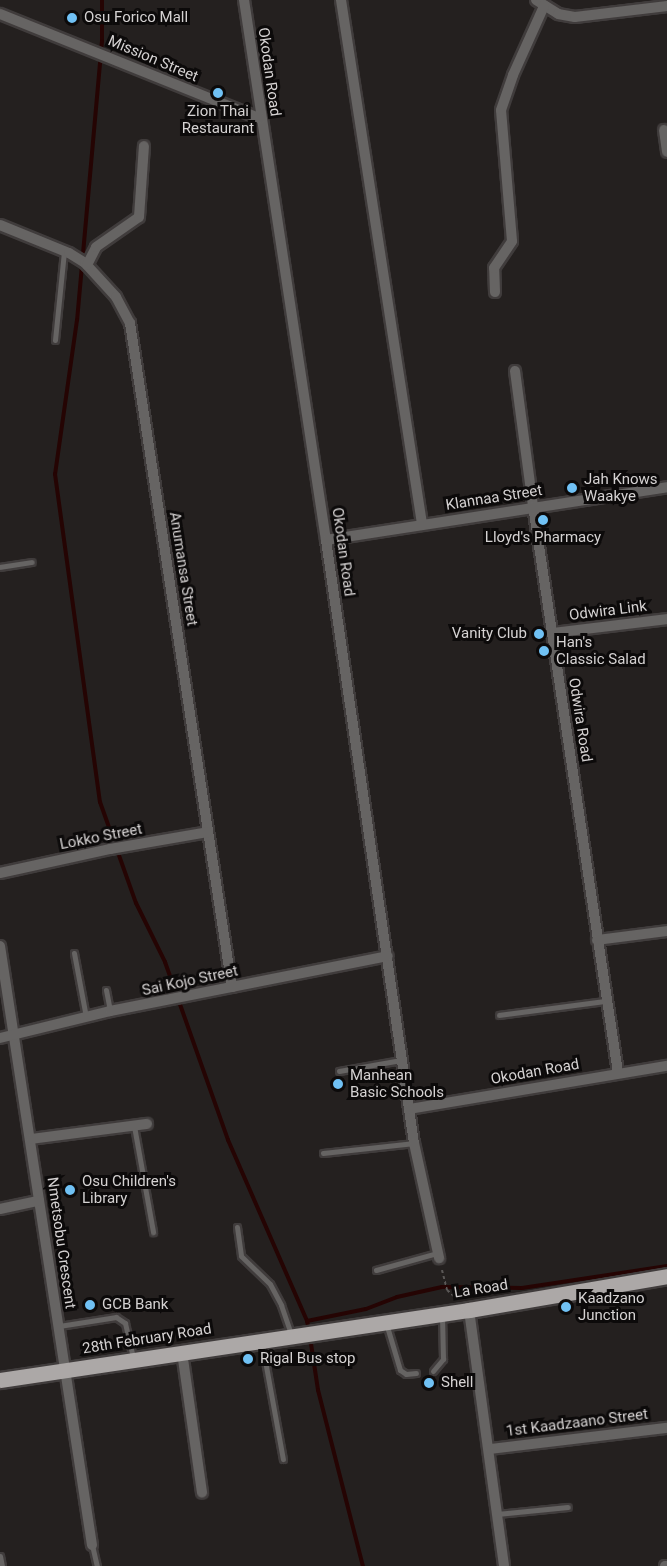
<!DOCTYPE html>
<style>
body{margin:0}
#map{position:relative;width:667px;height:1566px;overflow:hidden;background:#24201f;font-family:Roboto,sans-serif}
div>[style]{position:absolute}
.stream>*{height:4px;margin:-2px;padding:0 2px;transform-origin:2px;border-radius:2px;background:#250403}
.path>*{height:2px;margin-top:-1px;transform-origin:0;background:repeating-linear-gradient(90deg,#5b5857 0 3px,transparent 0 6px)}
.roads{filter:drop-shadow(2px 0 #403c3c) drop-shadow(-2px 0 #403c3c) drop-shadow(0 2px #403c3c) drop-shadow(0 -2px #403c3c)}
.service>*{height:5px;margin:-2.5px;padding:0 2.5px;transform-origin:2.5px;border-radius:2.5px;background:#666463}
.minor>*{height:10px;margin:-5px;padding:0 5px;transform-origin:5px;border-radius:5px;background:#666463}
.primary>*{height:15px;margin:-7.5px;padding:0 7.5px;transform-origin:7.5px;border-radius:7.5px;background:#aca8a7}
.dots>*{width:16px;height:16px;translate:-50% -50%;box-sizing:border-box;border:3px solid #0c0a0a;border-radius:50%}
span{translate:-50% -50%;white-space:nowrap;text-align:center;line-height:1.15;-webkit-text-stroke:6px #0c0a0a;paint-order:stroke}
.poi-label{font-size:15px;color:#d5d2d2}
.left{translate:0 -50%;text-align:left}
.right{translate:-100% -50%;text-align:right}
.street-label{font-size:15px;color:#d5d2d2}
</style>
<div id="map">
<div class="stream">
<i style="left:102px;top:0;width:41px;rotate:90deg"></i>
<i style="left:102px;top:41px;width:280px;rotate:95.1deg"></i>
<i style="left:77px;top:320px;width:156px;rotate:98.1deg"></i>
<i style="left:55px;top:474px;width:331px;rotate:82.2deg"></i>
<i style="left:100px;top:802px;width:107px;rotate:70.4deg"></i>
<i style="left:136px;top:903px;width:66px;rotate:63.8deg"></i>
<i style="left:165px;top:962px;width:189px;rotate:70.5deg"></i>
<i style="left:228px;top:1140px;width:197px;rotate:66.4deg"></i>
<i style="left:307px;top:1321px;width:9px;rotate:77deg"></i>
<i style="left:307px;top:1321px;width:60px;rotate:-11.5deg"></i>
<i style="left:366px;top:1309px;width:33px;rotate:-21deg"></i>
<i style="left:397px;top:1297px;width:46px;rotate:-12.5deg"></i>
<i style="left:442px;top:1287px;width:80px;rotate:0.7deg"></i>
<i style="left:522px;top:1288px;width:147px;rotate:-8.6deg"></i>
<i style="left:310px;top:1337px;width:54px;rotate:81.4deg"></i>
<i style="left:318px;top:1390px;width:182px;rotate:75.7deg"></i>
</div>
<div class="path">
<i style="left:442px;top:1270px;width:21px;rotate:76deg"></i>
<i style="left:447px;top:1290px;width:12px;rotate:42deg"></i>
</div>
<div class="roads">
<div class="service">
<i style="left:55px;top:340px;width:88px;rotate:-84.2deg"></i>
<i style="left:0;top:567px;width:32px;rotate:-9deg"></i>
<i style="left:74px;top:953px;width:65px;rotate:79.4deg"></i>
<i style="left:106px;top:990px;width:21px;rotate:79deg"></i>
<i style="left:499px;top:1015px;width:108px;rotate:-7.5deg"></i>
<i style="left:339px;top:1071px;width:63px;rotate:-10.1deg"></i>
<i style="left:134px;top:1126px;width:108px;rotate:79.8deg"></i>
<i style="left:323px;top:1153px;width:92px;rotate:-6.3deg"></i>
<i style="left:237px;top:1227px;width:29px;rotate:82deg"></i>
<i style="left:241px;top:1256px;width:40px;rotate:44deg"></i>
<i style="left:270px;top:1284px;width:24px;rotate:62deg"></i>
<i style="left:281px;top:1305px;width:31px;rotate:71deg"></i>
<i style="left:376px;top:1270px;width:63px;rotate:-15.6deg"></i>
<i style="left:386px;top:1323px;width:49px;rotate:73.4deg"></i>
<i style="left:400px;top:1370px;width:7px;rotate:34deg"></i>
<i style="left:406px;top:1374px;width:10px;rotate:-6deg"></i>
<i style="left:59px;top:1326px;width:58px;rotate:-9deg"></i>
<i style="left:116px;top:1317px;width:11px;rotate:34deg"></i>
<i style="left:125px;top:1323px;width:36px;rotate:77deg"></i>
<i style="left:262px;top:1344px;width:117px;rotate:79.7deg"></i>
<i style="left:433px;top:1371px;width:16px;rotate:-50deg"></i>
<i style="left:443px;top:1359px;width:43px;rotate:-91.3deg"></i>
<i style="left:497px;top:1514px;width:71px;rotate:-5.6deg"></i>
<i style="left:92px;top:1545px;width:22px;rotate:77deg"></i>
<i style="left:0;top:1556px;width:10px;rotate:79deg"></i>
</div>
<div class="minor">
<i style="left:244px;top:0;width:546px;rotate:81.37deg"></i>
<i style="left:326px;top:540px;width:609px;rotate:81.7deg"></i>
<i style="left:414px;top:1143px;width:118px;rotate:77.7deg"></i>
<i style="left:341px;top:0;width:530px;rotate:81.21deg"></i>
<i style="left:536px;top:0;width:26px;rotate:32deg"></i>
<i style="left:558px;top:14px;width:17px;rotate:10deg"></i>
<i style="left:575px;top:17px;width:93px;rotate:-6.8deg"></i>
<i style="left:0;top:14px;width:281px;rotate:21.9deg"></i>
<i style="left:664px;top:130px;width:22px;rotate:82deg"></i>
<i style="left:0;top:225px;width:74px;rotate:22.1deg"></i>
<i style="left:69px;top:253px;width:19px;rotate:32deg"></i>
<i style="left:85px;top:263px;width:46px;rotate:47.6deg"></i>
<i style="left:116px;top:297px;width:30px;rotate:62deg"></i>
<i style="left:130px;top:323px;width:672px;rotate:81.27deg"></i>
<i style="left:87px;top:265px;width:20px;rotate:-63deg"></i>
<i style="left:96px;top:247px;width:52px;rotate:-34.9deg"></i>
<i style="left:139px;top:217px;width:71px;rotate:-86deg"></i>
<i style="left:495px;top:292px;width:24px;rotate:-92deg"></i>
<i style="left:494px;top:268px;width:32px;rotate:-56deg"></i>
<i style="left:512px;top:241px;width:131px;rotate:-94.8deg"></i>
<i style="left:501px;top:110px;width:37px;rotate:-71deg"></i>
<i style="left:513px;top:75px;width:76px;rotate:-65.8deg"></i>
<i style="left:515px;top:371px;width:136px;rotate:82.4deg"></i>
<i style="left:533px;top:506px;width:573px;rotate:81.47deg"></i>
<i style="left:326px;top:540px;width:345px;rotate:-8.8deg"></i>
<i style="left:552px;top:633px;width:116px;rotate:-6.9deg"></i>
<i style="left:0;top:873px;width:113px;rotate:-12.3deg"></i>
<i style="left:110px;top:849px;width:99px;rotate:-9.8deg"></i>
<i style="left:597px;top:940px;width:71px;rotate:-7.3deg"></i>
<i style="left:0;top:946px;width:606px;rotate:81.27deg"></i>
<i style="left:0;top:1038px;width:113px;rotate:-13.8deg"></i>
<i style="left:110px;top:1011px;width:283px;rotate:-11.2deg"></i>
<i style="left:409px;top:1109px;width:262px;rotate:-9.5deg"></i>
<i style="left:31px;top:1139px;width:117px;rotate:-7.4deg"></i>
<i style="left:0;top:1209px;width:40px;rotate:-12deg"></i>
<i style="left:469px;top:1310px;width:258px;rotate:82.2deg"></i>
<i style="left:182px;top:1352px;width:142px;rotate:81.9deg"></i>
<i style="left:490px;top:1449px;width:178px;rotate:-6.8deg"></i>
<i style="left:665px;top:1566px;width:2px"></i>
</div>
<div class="primary">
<i style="left:0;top:1380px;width:474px;rotate:-8.5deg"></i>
<i style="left:469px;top:1310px;width:201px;rotate:-9.7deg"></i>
</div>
</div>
<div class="dots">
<i style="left:72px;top:18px;background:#70c1f4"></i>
<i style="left:218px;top:93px;background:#70c1f4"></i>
<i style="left:572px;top:488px;background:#70c1f4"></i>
<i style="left:543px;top:520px;background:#70c1f4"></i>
<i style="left:539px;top:634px;background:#70c1f4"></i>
<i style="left:544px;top:651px;background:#70c1f4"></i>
<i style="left:338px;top:1084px;background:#70c1f4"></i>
<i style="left:70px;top:1190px;background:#70c1f4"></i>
<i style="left:90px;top:1305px;background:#70c1f4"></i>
<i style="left:566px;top:1307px;background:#70c1f4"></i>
<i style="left:248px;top:1359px;background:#70c1f4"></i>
<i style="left:429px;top:1383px;background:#70c1f4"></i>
</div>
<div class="poi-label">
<span class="left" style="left:84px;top:18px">Osu Forico Mall</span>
<span style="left:218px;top:120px">Zion Thai<br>Restaurant</span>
<span class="left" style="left:584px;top:488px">Jah Knows<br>Waakye</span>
<span style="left:543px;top:538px">Lloyd's Pharmacy</span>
<span class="right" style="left:527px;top:634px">Vanity Club</span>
<span class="left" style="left:556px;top:651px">Han's<br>Classic Salad</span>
<span class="left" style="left:350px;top:1084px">Manhean<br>Basic Schools</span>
<span class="left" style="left:82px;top:1190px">Osu Children's<br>Library</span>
<span class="left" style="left:578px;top:1307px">Kaadzano<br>Junction</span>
<span class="left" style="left:102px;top:1305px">GCB Bank</span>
<span class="left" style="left:260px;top:1359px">Rigal Bus stop</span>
<span class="left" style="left:441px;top:1383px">Shell</span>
</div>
<div class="street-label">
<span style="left:153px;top:59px;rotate:23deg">Mission Street</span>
<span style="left:269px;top:72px;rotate:82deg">Okodan Road</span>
<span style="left:494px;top:498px;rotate:-9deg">Klannaa Street</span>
<span style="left:343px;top:552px;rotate:82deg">Okodan Road</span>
<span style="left:183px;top:569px;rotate:81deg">Anumansa Street</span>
<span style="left:608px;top:611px;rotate:-7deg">Odwira Link</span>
<span style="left:580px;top:720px;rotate:81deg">Odwira Road</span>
<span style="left:101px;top:837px;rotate:-11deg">Lokko Street</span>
<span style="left:190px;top:981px;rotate:-12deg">Sai Kojo Street</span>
<span style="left:535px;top:1072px;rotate:-10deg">Okodan Road</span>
<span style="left:61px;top:1243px;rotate:82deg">Nmetsobu Crescent</span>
<span style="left:481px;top:1289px;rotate:-9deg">La Road</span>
<span style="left:147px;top:1339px;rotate:-9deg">28th February Road</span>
<span style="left:577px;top:1423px;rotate:-7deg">1st Kaadzaano Street</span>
</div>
</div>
